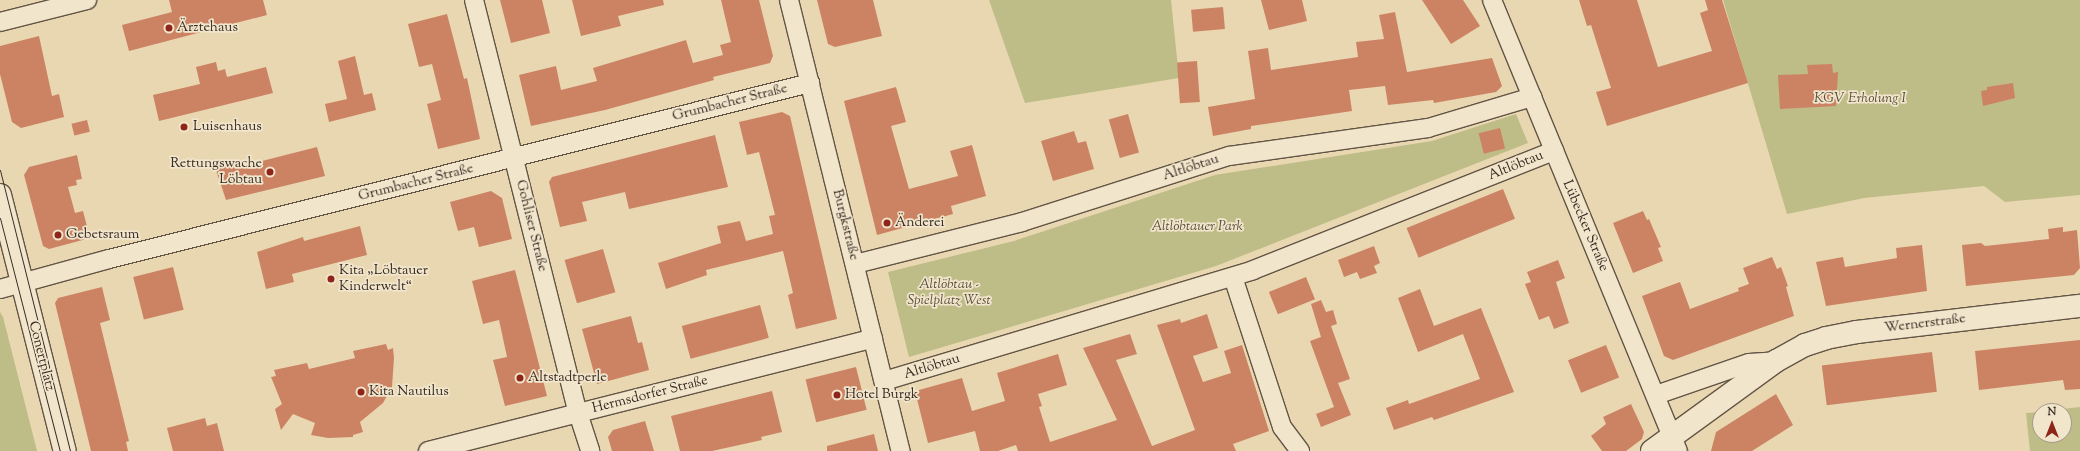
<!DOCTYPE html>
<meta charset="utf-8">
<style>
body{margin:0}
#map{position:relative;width:2080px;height:451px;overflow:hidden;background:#e9d7b1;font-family:"Sorts Mill Goudy",serif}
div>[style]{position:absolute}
.green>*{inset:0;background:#bebc87}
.building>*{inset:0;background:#cc8364;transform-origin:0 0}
.roads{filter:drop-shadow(1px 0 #635546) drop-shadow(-1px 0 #635546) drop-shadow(0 1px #635546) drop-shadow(0 -1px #635546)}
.street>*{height:18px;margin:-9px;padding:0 9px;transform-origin:9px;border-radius:9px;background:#f1e5cc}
.secondary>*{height:22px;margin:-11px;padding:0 11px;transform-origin:11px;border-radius:11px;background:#f1e5cc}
.tram>*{height:1px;margin:-0.5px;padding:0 0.5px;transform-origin:0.5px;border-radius:0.5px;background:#362a22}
.dots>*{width:11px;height:11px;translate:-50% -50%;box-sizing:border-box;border:2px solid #f1e5cc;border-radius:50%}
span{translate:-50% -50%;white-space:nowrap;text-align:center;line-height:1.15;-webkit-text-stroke:3.5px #f1e5cc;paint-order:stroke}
.poi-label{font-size:14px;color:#362a22}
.left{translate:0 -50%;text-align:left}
.right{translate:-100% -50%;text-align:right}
.park-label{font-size:14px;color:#584e3b;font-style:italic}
.street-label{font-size:14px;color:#362a22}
.north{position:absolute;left:2032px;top:403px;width:40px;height:40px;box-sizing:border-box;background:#f1e5cc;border:1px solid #a69a88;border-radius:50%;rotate:0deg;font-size:11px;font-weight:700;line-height:16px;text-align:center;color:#362a22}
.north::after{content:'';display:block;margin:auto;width:14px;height:18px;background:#8f2418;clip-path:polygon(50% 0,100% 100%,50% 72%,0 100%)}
</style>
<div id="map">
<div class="green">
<i style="clip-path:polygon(989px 0,1171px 0,1179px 78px,1025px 103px)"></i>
<i style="clip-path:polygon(1723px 0,2080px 0,2080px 195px,2005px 202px,1984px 186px,1864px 198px,1787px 214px)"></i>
<i style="clip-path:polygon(1516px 114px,1528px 143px,1216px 266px,909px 357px,888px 272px,1014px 241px,1215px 175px,1432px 141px)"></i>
<i style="clip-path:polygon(0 312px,3px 317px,37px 451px,0 451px)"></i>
<i style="clip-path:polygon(2080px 407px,2080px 451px,2030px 451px,2026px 413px,2040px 412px,2040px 435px,2064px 435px,2064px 411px,2045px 411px)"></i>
</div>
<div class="building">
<i style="clip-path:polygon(169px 0,263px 0,267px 15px,129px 51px,122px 25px,172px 12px)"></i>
<i style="clip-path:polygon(500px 0,542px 0,550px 33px,511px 43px)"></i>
<i style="clip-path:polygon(572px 0,663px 0,664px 5px,618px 16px,621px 26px,581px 36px)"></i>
<i style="clip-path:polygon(721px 0,759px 0,773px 56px,770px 63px,713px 77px,714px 80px,605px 110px,531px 126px,519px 75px,556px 66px,561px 90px,597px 81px,593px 68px,686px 40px,693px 63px,723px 55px,720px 45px,731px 42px)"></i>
<i style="clip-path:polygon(817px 0,873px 0,882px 36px,835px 47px,828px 44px)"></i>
<i style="clip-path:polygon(1261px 0,1302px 0,1307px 21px,1269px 30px)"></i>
<i style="clip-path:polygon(1422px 0,1463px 0,1480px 26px,1451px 44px)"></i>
<i style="clip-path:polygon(1579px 0,1637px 0,1658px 67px,1712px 51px,1700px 13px,1708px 10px,1705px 0,1722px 0,1748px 83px,1607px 126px,1596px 92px,1611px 88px,1591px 25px,1587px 26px)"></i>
<i style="left:1223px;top:7px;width:22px;height:32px;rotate:85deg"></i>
<i style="clip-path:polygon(1395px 12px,1407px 72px,1492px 58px,1502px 86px,1496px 92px,1434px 103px,1433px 100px,1388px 105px,1385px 86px,1349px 90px,1352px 111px,1251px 126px,1251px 129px,1213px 136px,1208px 107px,1255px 99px,1248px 51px,1268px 48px,1271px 70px,1358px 57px,1356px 42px,1384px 39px,1379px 15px)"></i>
<i style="clip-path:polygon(447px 14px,464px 79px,467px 78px,480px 139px,438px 149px,427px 104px,441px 100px,432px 64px,419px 67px,408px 24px)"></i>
<i style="clip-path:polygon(39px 36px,52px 96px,59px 94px,64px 117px,21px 128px,12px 122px,0 74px,0 46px)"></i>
<i style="clip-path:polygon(355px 56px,364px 95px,372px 93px,376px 110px,329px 122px,325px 104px,347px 99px,338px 61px)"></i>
<i style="left:1197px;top:61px;width:41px;height:20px;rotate:86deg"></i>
<i style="clip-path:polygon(216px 62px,218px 71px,225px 69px,227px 77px,266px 67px,273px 93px,159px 121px,153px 95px,200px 84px,196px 67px)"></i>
<i style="clip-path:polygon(1832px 64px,1833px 73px,1838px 72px,1836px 106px,1780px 109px,1778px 75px,1808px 74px,1807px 65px)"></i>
<i style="clip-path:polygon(2013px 83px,2015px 98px,1983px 106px,1981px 91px,1987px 90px,1987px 87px)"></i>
<i style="clip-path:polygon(896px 87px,906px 122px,891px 126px,909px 189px,958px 176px,950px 151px,972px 145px,986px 196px,951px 206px,953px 214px,877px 235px,844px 101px)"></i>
<i style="clip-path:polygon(782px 112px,790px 116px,837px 319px,796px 329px,788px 295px,793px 293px,783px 251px,706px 270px,707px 275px,666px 289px,658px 263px,721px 243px,717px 226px,740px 221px,746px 241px,773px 234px,769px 216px,775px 215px,759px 152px,747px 155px,739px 122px)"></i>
<i style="left:1128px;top:114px;width:40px;height:20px;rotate:74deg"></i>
<i style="left:87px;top:120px;width:12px;height:16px;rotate:76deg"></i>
<i style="left:1500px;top:128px;width:21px;height:22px;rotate:76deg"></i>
<i style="clip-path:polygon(1074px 131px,1078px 143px,1086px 141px,1094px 169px,1053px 181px,1041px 141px)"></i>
<i style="clip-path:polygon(715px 135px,728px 187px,629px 209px,625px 192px,582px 202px,587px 221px,560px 227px,549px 182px,552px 177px)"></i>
<i style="clip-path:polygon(317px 147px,325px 176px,226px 200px,214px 164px,231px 160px,234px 168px)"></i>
<i style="clip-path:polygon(77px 155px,82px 179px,76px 180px,77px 185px,68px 187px,75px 213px,83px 211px,90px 238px,49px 249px,43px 246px,24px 175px,29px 167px)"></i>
<i style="left:1503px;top:189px;width:32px;height:104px;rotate:68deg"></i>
<i style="clip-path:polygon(491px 191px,502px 198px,512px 239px,479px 247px,474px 227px,458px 231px,450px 202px)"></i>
<i style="clip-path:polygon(1643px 211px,1647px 220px,1649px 219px,1661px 247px,1658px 248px,1663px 261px,1633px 273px,1613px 223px)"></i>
<i style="clip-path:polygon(360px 226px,367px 255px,292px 274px,294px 282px,266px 289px,257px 252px,303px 237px,304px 241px)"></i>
<i style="clip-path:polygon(2063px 227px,2063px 232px,2077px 230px,2080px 268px,2074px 275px,1966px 286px,1962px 245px,1981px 243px,1985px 246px,2049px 239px,2048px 229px)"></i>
<i style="clip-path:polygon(1922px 245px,1927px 291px,1826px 306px,1816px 262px,1843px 257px,1845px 267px,1897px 258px,1896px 248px)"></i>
<i style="clip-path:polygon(1374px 246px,1380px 263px,1374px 266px,1377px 273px,1360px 279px,1357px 272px,1344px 277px,1338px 260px)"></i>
<i style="left:603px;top:249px;width:45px;height:40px;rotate:74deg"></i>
<i style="clip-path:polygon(1772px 257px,1777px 269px,1781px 267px,1788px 286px,1786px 287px,1794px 316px,1673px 360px,1664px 356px,1642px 296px,1680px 282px,1690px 309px,1739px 291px,1738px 288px,1749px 284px,1743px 268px)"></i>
<i style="clip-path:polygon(1558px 260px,1565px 278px,1556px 282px,1569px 323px,1554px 329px,1549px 316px,1539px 320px,1525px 284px,1531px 282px,1527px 272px)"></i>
<i style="left:173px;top:267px;width:44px;height:41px;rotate:76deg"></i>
<i style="clip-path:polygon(515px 270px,547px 396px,505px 406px,493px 360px,507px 357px,499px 320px,483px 324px,472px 281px)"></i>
<i style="left:1306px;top:277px;width:24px;height:40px;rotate:68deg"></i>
<i style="clip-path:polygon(102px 287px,110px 320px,100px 323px,129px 441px,126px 442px,128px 451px,91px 451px,55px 303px,58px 298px)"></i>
<i style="clip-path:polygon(1420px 289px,1434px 326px,1481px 308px,1514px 392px,1434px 420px,1432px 417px,1394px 430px,1386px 408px,1408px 400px,1409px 404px,1480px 379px,1463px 334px,1418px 352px,1398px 298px)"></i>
<i style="clip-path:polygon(1321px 300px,1326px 312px,1333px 310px,1337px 324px,1331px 326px,1350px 379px,1338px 383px,1351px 415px,1321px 427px,1316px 414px,1334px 407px,1310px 341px,1321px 337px,1311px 304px)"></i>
<i style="left:760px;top:305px;width:34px;height:81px;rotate:75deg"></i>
<i style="clip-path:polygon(1207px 314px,1218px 348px,1193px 356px,1203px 382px,1231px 373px,1224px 351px,1242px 345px,1269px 431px,1233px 444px,1236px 451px,1018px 451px,1016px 445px,998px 451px,980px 451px,975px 431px,928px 443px,916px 395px,919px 390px,962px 378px,972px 411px,1005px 401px,997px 373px,1058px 354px,1067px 385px,1038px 394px,1042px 406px,1039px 407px,1050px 442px,1117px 420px,1083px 348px,1130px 334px,1137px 354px,1116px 360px,1152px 446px,1195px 430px,1157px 325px,1180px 319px,1181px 323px)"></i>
<i style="clip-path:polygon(631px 316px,638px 343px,642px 342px,649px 370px,597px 384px,582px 329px)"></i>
<i style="clip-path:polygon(2080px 340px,2080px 389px,2065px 390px,2063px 380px,1979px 390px,1975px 351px)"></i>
<i style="clip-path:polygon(386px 344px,388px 350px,393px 348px,394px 358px,392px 387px,383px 403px,360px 422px,363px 432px,353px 435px,353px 437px,328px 438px,311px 435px,315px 423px,293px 414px,281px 430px,275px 409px,282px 404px,271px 377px,276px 376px,274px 370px,307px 363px,309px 369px,355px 358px,353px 351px)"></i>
<i style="left:1606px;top:345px;width:35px;height:41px;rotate:68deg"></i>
<i style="left:1932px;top:352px;width:40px;height:111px;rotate:83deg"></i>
<i style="left:856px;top:367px;width:44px;height:52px;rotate:76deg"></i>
<i style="clip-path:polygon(772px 391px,782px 432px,761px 437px,762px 440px,712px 451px,680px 451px,671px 416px)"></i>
<i style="clip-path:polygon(1776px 394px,1793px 425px,1752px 451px,1711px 451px,1716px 432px)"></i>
<i style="clip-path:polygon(1631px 404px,1644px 432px,1642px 439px,1626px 451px,1602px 451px,1591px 436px,1606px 424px,1603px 417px)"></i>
<i style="clip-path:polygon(205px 418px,207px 426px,217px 423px,224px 451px,173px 451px,167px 428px)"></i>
<i style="clip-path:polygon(645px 421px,654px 451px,612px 451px,608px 437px,613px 430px)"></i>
<i style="clip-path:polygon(874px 434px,878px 451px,827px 451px,827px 446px)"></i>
</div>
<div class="roads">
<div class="street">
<i style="left:474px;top:0;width:426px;rotate:75.9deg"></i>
<i style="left:578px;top:413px;width:40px;rotate:72deg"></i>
<i style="left:789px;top:0;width:465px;rotate:76.1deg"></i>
<i style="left:1492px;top:0;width:488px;rotate:67.6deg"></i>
<i style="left:0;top:22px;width:90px;rotate:-14.2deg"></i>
<i style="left:855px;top:264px;width:172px;rotate:-14.1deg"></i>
<i style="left:1022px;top:222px;width:217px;rotate:-17.7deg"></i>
<i style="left:1229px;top:156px;width:201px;rotate:-8deg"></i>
<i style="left:1428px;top:128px;width:109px;rotate:-16.6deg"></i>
<i style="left:1233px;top:277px;width:158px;rotate:71.9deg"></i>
<i style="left:1282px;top:427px;width:30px;rotate:53deg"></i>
<i style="left:0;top:289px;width:113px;rotate:-15.4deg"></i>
<i style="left:109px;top:259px;width:723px;rotate:-14.09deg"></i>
<i style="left:884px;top:381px;width:385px;rotate:-16.7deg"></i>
<i style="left:1253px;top:270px;width:324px;rotate:-21.6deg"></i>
<i style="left:1656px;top:395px;width:98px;rotate:-19deg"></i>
<i style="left:1749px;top:363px;width:27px;rotate:-4deg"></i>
<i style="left:428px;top:451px;width:459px;rotate:-14.2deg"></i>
</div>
<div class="secondary">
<i style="left:0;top:195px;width:264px;rotate:75.8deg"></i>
<i style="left:1652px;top:451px;width:153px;rotate:-36deg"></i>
<i style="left:1776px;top:361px;width:33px;rotate:-29deg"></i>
<i style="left:1805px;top:345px;width:22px;rotate:-18deg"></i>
<i style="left:1826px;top:338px;width:32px;rotate:-11deg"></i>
<i style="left:1857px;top:332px;width:225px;rotate:-6.7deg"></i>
</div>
</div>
<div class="tram">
<i style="left:0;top:170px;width:290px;rotate:76deg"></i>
<i style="left:0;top:218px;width:241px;rotate:75.6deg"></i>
</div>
<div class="dots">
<i style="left:169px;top:28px;background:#8f2418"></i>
<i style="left:184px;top:127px;background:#8f2418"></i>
<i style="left:270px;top:172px;background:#8f2418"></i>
<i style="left:887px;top:223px;background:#8f2418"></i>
<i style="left:58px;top:235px;background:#8f2418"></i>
<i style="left:331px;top:279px;background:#8f2418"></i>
<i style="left:520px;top:378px;background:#8f2418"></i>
<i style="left:361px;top:392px;background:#8f2418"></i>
<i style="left:837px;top:395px;background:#8f2418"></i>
</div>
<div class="poi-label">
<span class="left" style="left:177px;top:28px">Ärztehaus</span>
<span class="left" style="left:193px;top:127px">Luisenhaus</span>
<span class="right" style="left:262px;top:172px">Rettungswache<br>Löbtau</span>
<span class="left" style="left:895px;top:223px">Änderei</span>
<span class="left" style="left:66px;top:235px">Gebetsraum</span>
<span class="left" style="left:339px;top:279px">Kita „Löbtauer<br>Kinderwelt“</span>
<span class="left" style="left:528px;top:378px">Altstadtperle</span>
<span class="left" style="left:369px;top:392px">Kita Nautilus</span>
<span class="left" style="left:845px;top:395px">Hotel Burgk</span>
</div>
<div class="park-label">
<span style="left:1860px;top:99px">KGV Erholung I</span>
<span style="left:1197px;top:227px">Altlöbtauer Park</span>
<span style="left:949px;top:293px">Altlöbtau -<br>Spielplatz West</span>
</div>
<div class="street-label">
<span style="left:730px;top:103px;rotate:-14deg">Grumbacher Straße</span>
<span style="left:1516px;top:166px;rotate:-22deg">Altlöbtau</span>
<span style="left:1191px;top:168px;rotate:-18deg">Altlöbtau</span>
<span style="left:416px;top:183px;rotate:-14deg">Grumbacher Straße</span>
<span style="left:845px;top:225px;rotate:76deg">Burgkstraße</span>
<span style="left:531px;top:226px;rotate:76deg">Gohliser Straße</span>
<span style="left:1585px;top:226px;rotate:67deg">Lübecker Straße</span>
<span style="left:1925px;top:324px;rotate:-7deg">Wernerstraße</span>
<span style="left:41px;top:356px;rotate:76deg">Conertplatz</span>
<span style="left:932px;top:367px;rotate:-17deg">Altlöbtau</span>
<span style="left:650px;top:395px;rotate:-14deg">Hermsdorfer Straße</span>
</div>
<div class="north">N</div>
</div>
